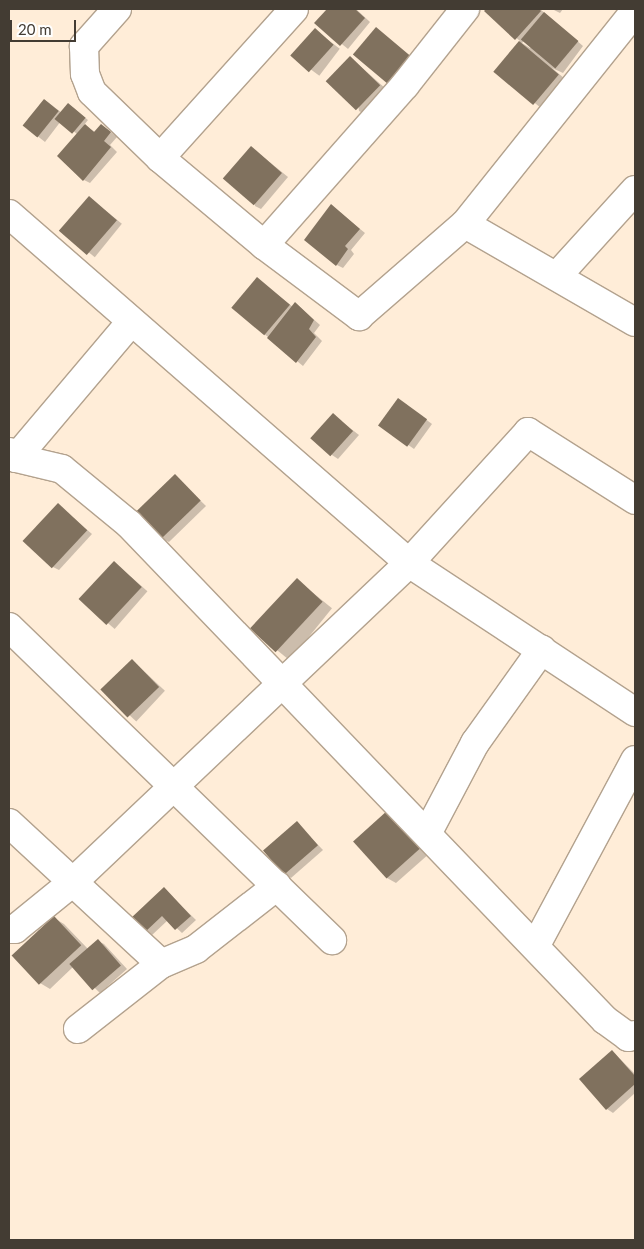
<!DOCTYPE html>
<style>
body{margin:0}
#map{position:relative;width:644px;height:1249px;overflow:hidden;background:#ffedd8;font-family:Lato,sans-serif}
div>[style]{position:absolute}
.shadow>*{inset:0;background:#0003;transform-origin:0 0}
.building>*{inset:0;background:#80715e;transform-origin:0 0}
.roads{filter:drop-shadow(1px 0 #b3a28e) drop-shadow(-1px 0 #b3a28e) drop-shadow(0 1px #b3a28e) drop-shadow(0 -1px #b3a28e)}
.minor>*{height:28px;margin:-14px;padding:0 14px;transform-origin:14px;border-radius:14px;background:#fff}
span{translate:-50% -50%;white-space:nowrap;text-align:center;line-height:1.15;-webkit-text-stroke:5px #fff;paint-order:stroke}
.frame{position:absolute;inset:0;border:10px solid #433c33;pointer-events:none}
.scale{position:absolute;left:10px;top:20px;width:66px;height:22px;box-sizing:border-box;border:2px solid #433c33;border-top:0;padding-left:6px;font-size:15px;line-height:18px;white-space:nowrap;color:#433c33;-webkit-text-stroke:4px #fff;paint-order:stroke}
</style>
<div id="map">
<div class="shadow">
<i style="clip-path:polygon(328px 9px,356px 9px,370px 22px,348px 49px,316px 23px)"></i>
<i style="clip-path:polygon(evenodd,488px 9px,540px 9px,583px 46px,563px 73px,552px 68px,565px 79px,541px 108px,495px 71px,520px 41px,485px 11px,488px 9px,524px 41px,531px 47px,530px 48px,522px 43px,524px 41px)"></i>
<i style="clip-path:polygon(552px 9px,563px 9px,560px 13px)"></i>
<i style="left:315px;top:30px;width:31px;height:34px;rotate:37deg"></i>
<i style="clip-path:polygon(351px 58px,386px 89px,365px 114px,359px 111px)"></i>
<i style="clip-path:polygon(45px 100px,62px 113px,71px 106px,88px 120px,84px 125px,95px 132px,107px 129px,117px 137px,110px 145px,117px 152px,90px 183px,84px 180px,77px 134px,61px 121px,45px 142px,26px 127px)"></i>
<i style="clip-path:polygon(251px 147px,288px 177px,261px 209px,255px 206px)"></i>
<i style="left:90px;top:198px;width:41px;height:43px;rotate:39deg"></i>
<i style="clip-path:polygon(332px 206px,365px 233px,351px 250px,354px 254px,343px 268px,337px 265px)"></i>
<i style="clip-path:polygon(257px 279px,293px 307px,295px 304px,301px 308px,320px 325px,314px 333px,322px 341px,303px 366px,233px 308px)"></i>
<i style="clip-path:polygon(404px 403px,432px 424px,414px 449px,380px 425px)"></i>
<i style="clip-path:polygon(333px 415px,359px 435px,338px 459px,332px 455px)"></i>
<i style="clip-path:polygon(175px 476px,206px 506px,169px 542px,162px 539px)"></i>
<i style="clip-path:polygon(58px 505px,92px 534px,59px 570px,53px 567px)"></i>
<i style="left:115px;top:563px;width:43px;height:50px;rotate:41deg"></i>
<i style="left:297px;top:580px;width:45px;height:67px;rotate:39deg"></i>
<i style="left:132px;top:660px;width:45px;height:42px;rotate:43deg"></i>
<i style="clip-path:polygon(388px 812px,430px 853px,396px 883px,387px 878px)"></i>
<i style="clip-path:polygon(297px 823px,323px 850px,291px 878px,284px 874px)"></i>
<i style="clip-path:polygon(164px 889px,196px 920px,182px 933px,168px 920px,151px 936px,145px 932px)"></i>
<i style="clip-path:polygon(54px 918px,64px 924px,88px 949px,98px 941px,104px 944px,127px 969px,100px 993px,73px 967px,50px 989px,40px 983px,14px 956px)"></i>
<i style="clip-path:polygon(612px 1051px,635px 1074px,635px 1093px,613px 1113px,607px 1109px)"></i>
</div>
<div class="building">
<i style="clip-path:polygon(327px 9px,355px 9px,365px 18px,340px 46px,314px 23px)"></i>
<i style="clip-path:polygon(486px 9px,539px 9px,541px 11px,515px 40px,484px 11px)"></i>
<i style="left:544px;top:12px;width:45px;height:36px;rotate:40deg"></i>
<i style="left:376px;top:27px;width:45px;height:36px;rotate:40deg"></i>
<i style="left:315px;top:28px;width:25px;height:37px;rotate:42deg"></i>
<i style="left:519px;top:41px;width:52px;height:40px;rotate:40deg"></i>
<i style="left:350px;top:56px;width:42px;height:35px;rotate:44deg"></i>
<i style="left:44px;top:99px;width:19px;height:34px;rotate:39deg"></i>
<i style="left:68px;top:103px;width:23px;height:21px;rotate:40deg"></i>
<i style="clip-path:polygon(85px 124px,94px 132px,101px 124px,111px 132px,104px 141px,111px 147px,83px 181px,57px 156px)"></i>
<i style="left:251px;top:146px;width:41px;height:43px;rotate:41deg"></i>
<i style="left:89px;top:196px;width:37px;height:46px;rotate:41deg"></i>
<i style="clip-path:polygon(331px 204px,360px 229px,345px 246px,348px 249px,336px 266px,304px 240px)"></i>
<i style="left:257px;top:277px;width:43px;height:40px;rotate:40deg"></i>
<i style="clip-path:polygon(295px 302px,314px 320px,309px 329px,316px 337px,296px 363px,267px 338px)"></i>
<i style="left:398px;top:398px;width:36px;height:34px;rotate:36deg"></i>
<i style="left:333px;top:413px;width:27px;height:34px;rotate:42deg"></i>
<i style="left:175px;top:474px;width:37px;height:56px;rotate:46deg"></i>
<i style="left:58px;top:503px;width:40px;height:52px;rotate:43deg"></i>
<i style="left:114px;top:561px;width:38px;height:52px;rotate:43deg"></i>
<i style="left:297px;top:578px;width:35px;height:69px;rotate:43deg"></i>
<i style="left:132px;top:659px;width:39px;height:44px;rotate:46deg"></i>
<i style="left:388px;top:810px;width:50px;height:47px;rotate:48deg"></i>
<i style="left:297px;top:821px;width:32px;height:45px;rotate:49deg"></i>
<i style="clip-path:polygon(164px 887px,191px 916px,175px 930px,162px 916px,144px 933px,130px 919px)"></i>
<i style="left:54px;top:916px;width:40px;height:58px;rotate:47deg"></i>
<i style="left:98px;top:939px;width:35px;height:38px;rotate:49deg"></i>
<i style="clip-path:polygon(612px 1050px,635px 1076px,635px 1084px,606px 1110px,579px 1079px)"></i>
</div>
<div class="roads">
<div class="minor">
<i style="left:117px;top:9px;width:50px;rotate:131.7deg"></i>
<i style="left:84px;top:46px;width:28px;rotate:88deg"></i>
<i style="left:85px;top:74px;width:19px;rotate:69deg"></i>
<i style="left:92px;top:92px;width:95px;rotate:44.1deg"></i>
<i style="left:160px;top:158px;width:136px;rotate:39.9deg"></i>
<i style="left:264px;top:245px;width:119px;rotate:36.8deg"></i>
<i style="left:359px;top:316px;width:140px;rotate:-41deg"></i>
<i style="left:465px;top:224px;width:273px;rotate:-51.4deg"></i>
<i style="left:160px;top:158px;width:200px;rotate:-48deg"></i>
<i style="left:9px;top:214px;width:531px;rotate:41.1deg"></i>
<i style="left:409px;top:563px;width:271px;rotate:33.4deg"></i>
<i style="left:465px;top:224px;width:196px;rotate:30deg"></i>
<i style="left:264px;top:245px;width:213px;rotate:-48.6deg"></i>
<i style="left:405px;top:85px;width:97px;rotate:-51.7deg"></i>
<i style="left:557px;top:276px;width:116px;rotate:-47.8deg"></i>
<i style="left:9px;top:452px;width:9px;rotate:41deg"></i>
<i style="left:16px;top:458px;width:47px;rotate:13.4deg"></i>
<i style="left:62px;top:469px;width:87px;rotate:39.4deg"></i>
<i style="left:129px;top:524px;width:687px;rotate:46.18deg"></i>
<i style="left:605px;top:1020px;width:29px;rotate:36deg"></i>
<i style="left:628px;top:1037px;width:7px;rotate:-16deg"></i>
<i style="left:16px;top:458px;width:178px;rotate:-49.8deg"></i>
<i style="left:9px;top:627px;width:450px;rotate:44.1deg"></i>
<i style="left:9px;top:823px;width:207px;rotate:42.8deg"></i>
<i style="left:161px;top:964px;width:38px;rotate:-23deg"></i>
<i style="left:196px;top:949px;width:103px;rotate:-37.9deg"></i>
<i style="left:428px;top:832px;width:101px;rotate:-62.2deg"></i>
<i style="left:475px;top:743px;width:115px;rotate:-54.5deg"></i>
<i style="left:9px;top:929px;width:6px"></i>
<i style="left:15px;top:929px;width:76px;rotate:-39.1deg"></i>
<i style="left:74px;top:881px;width:462px;rotate:-43.5deg"></i>
<i style="left:409px;top:563px;width:177px;rotate:-47.7deg"></i>
<i style="left:528px;top:432px;width:127px;rotate:32.4deg"></i>
<i style="left:536px;top:945px;width:210px;rotate:-61.8deg"></i>
<i style="left:78px;top:1029px;width:105px;rotate:-38.1deg"></i>
</div>
</div>
<div class="frame"></div>
<div class="scale">20 m</div>
</div>
